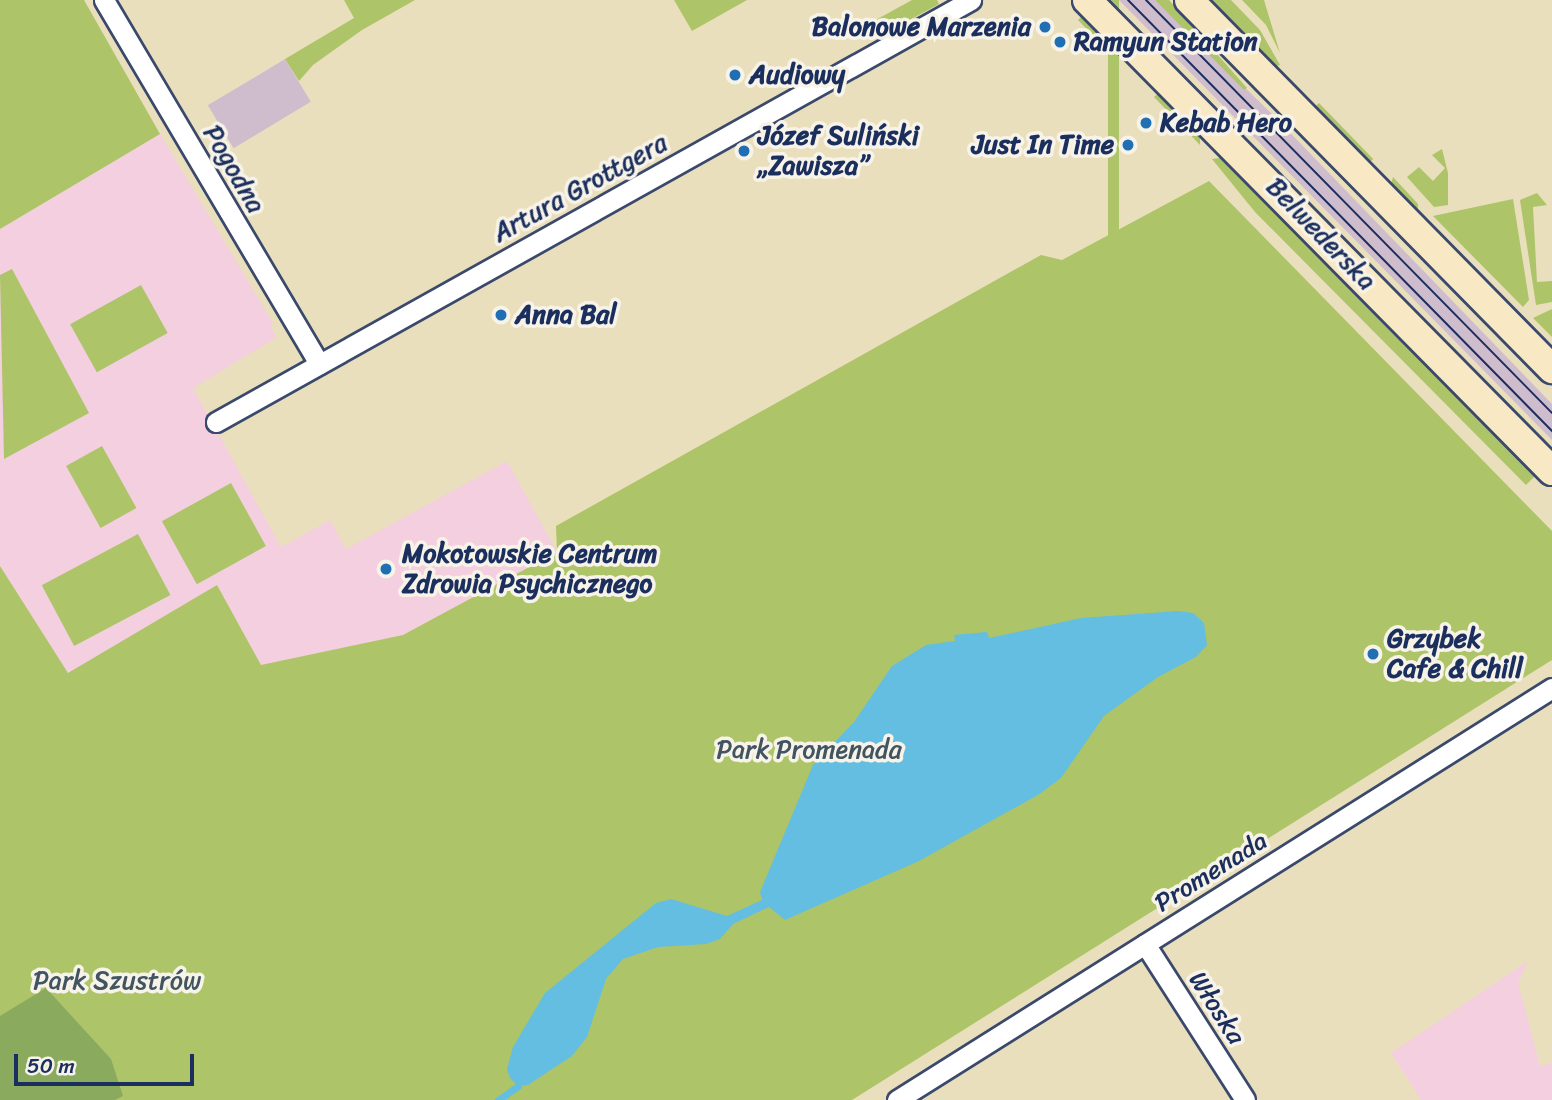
<!DOCTYPE html>
<meta charset="utf-8">
<style>
body{margin:0}
#map{position:relative;width:1552px;height:1100px;overflow:hidden;background:#eadfbc;font-family:Sriracha,sans-serif}
div>[style]{position:absolute}
.built>*{inset:0;background:#f3cfdf}
.industrial>*{inset:0;background:#cfbdce;transform-origin:0 0}
.green>*{inset:0;background:#aec469;transform-origin:0 0}
.forest>*{inset:0;background:#8aaa5d}
.water>*{inset:0;background:#63bee1}
.stream>*{height:7px;margin:-3.5px;padding:0 3.5px;transform-origin:3.5px;border-radius:3.5px;background:#63bee1}
.roads{filter:drop-shadow(2px 0 #3a496c) drop-shadow(-2px 0 #3a496c) drop-shadow(0 2px #3a496c) drop-shadow(0 -2px #3a496c)}
.street>*{height:19px;margin:-9.5px;padding:0 9.5px;transform-origin:9.5px;border-radius:9.5px;background:#fff}
.secondary>*{height:28px;margin:-14px;padding:0 14px;transform-origin:14px;border-radius:14px;background:#f8e8c3}
.tram>*{height:2px;margin:-1px;padding:0 1px;transform-origin:1px;border-radius:1px;background:#1b2f5e}
.dots>*{width:19px;height:19px;translate:-50% -50%;box-sizing:border-box;border:4px solid #f7f3e8;border-radius:50%}
span{translate:-50% -50%;white-space:nowrap;text-align:center;line-height:1.15;-webkit-text-stroke:7px #f7f3e8;paint-order:stroke}
.poi-label{font-size:26px;color:#1b2f5e;font-weight:700}
.right{translate:-100% -50%;text-align:right}
.left{translate:0 -50%;text-align:left}
.street-label{font-size:26px;color:#1b2f5e}
.park-label{font-size:26px;color:#405461}
.scale{position:absolute;left:14px;top:1054px;width:180px;height:32px;box-sizing:border-box;border:4px solid #1b2f5e;border-top:0;padding-left:9px;font-size:21px;line-height:24px;white-space:nowrap;color:#1b2f5e;-webkit-text-stroke:5px #f7f3e8;paint-order:stroke}
</style>
<div id="map">
<div class="built">
<i style="clip-path:polygon(160px 134px,273px 323px,270px 325px,277px 337px,193px 388px,281px 547px,330px 520px,346px 549px,507px 461px,557px 552px,403px 635px,261px 666px,217px 585px,68px 674px,0 566px,0 229px)"></i>
<i style="clip-path:polygon(1528px 961px,1518px 983px,1540px 1066px,1552px 1063px,1552px 1100px,1421px 1100px,1391px 1053px)"></i>
</div>
<div class="industrial">
<i style="clip-path:polygon(1119px 0,1155px 0,1273px 115px,1552px 404px,1552px 440px)"></i>
<i style="left:285px;top:59px;width:50px;height:90px;rotate:59deg"></i>
</div>
<div class="green">
<i style="clip-path:polygon(0 0,84px 0,160px 134px,0 229px)"></i>
<i style="clip-path:polygon(344px 0,415px 0,362px 30px,313px 65px,299px 81px,285px 59px,354px 18px)"></i>
<i style="clip-path:polygon(674px 0,747px 0,692px 31px)"></i>
<i style="clip-path:polygon(912px 0,937px 0,939px 4px,880px 36px,872px 22px)"></i>
<i style="left:1108px;top:0;width:11px;height:633px"></i>
<i style="clip-path:polygon(1155px 0,1169px 0,1247px 88px,1244px 90px)"></i>
<i style="clip-path:polygon(1209px 0,1231px 0,1260px 30px,1280px 65px,1275px 67px)"></i>
<i style="clip-path:polygon(1242px 0,1264px 0,1280px 53px,1266px 25px)"></i>
<i style="clip-path:polygon(1083px 15px,1109px 40px,1103px 46px,1078px 20px)"></i>
<i style="clip-path:polygon(1161px 91px,1200px 131px,1200px 145px,1154px 97px)"></i>
<i style="left:1319px;top:103px;width:78px;height:9px;rotate:46deg"></i>
<i style="clip-path:polygon(1442px 149px,1448px 173px,1448px 205px,1434px 207px,1407px 177px,1419px 167px,1433px 181px,1445px 168px,1432px 155px)"></i>
<i style="clip-path:polygon(1226px 157px,1536px 475px,1526px 485px,1255px 212px,1212px 159px)"></i>
<i style="clip-path:polygon(1393px 177px,1418px 204px,1418px 212px,1391px 185px)"></i>
<i style="clip-path:polygon(1209px 181px,1552px 531px,1552px 660px,852px 1100px,0 1100px,0 566px,68px 673px,217px 585px,261px 665px,403px 635px,557px 552px,556px 526px,1041px 255px,1062px 260px)"></i>
<i style="clip-path:polygon(1537px 193px,1547px 205px,1533px 207px,1537px 282px,1552px 281px,1552px 302px,1536px 305px,1520px 200px)"></i>
<i style="clip-path:polygon(1513px 199px,1529px 300px,1523px 307px,1433px 216px)"></i>
<i style="clip-path:polygon(12px 269px,89px 413px,4px 459px,0 275px)"></i>
<i style="left:141px;top:285px;width:55px;height:81px;rotate:61deg"></i>
<i style="clip-path:polygon(1552px 309px,1552px 337px,1533px 318px)"></i>
<i style="left:102px;top:446px;width:71px;height:41px;rotate:61deg"></i>
<i style="left:231px;top:483px;width:72px;height:79px;rotate:61deg"></i>
<i style="left:138px;top:534px;width:69px;height:109px;rotate:62deg"></i>
</div>
<div class="forest">
<i style="clip-path:polygon(46px 988px,111px 1059px,123px 1096px,115px 1100px,0 1100px,0 1016px)"></i>
</div>
<div class="water">
<i style="clip-path:polygon(1179px 611px,1193px 613px,1204px 623px,1207px 645px,1196px 657px,1158px 677px,1104px 716px,1061px 778px,1038px 795px,919px 861px,785px 920px,769px 907px,733px 924px,720px 939px,706px 944px,658px 947px,623px 959px,606px 979px,587px 1037px,572px 1056px,528px 1085px,518px 1086px,510px 1078px,507px 1069px,513px 1047px,545px 993px,656px 903px,671px 899px,727px 916px,762px 900px,760px 892px,813px 765px,854px 722px,892px 666px,926px 645px,955px 641px,954px 635px,987px 632px,989px 638px,1081px 618px)"></i>
</div>
<div class="stream">
<i style="left:498px;top:1100px;width:24px;rotate:-35deg"></i>
</div>
<div class="roads">
<div class="street">
<i style="left:104px;top:0;width:423px;rotate:59.4deg"></i>
<i style="left:216px;top:422px;width:865px;rotate:-29.2deg"></i>
<i style="left:1145px;top:944px;width:185px;rotate:57.3deg"></i>
<i style="left:897px;top:1100px;width:774px;rotate:-32.17deg"></i>
</div>
<div class="secondary">
<i style="left:1087px;top:0;width:662px;rotate:45.37deg"></i>
<i style="left:1189px;top:0;width:518px;rotate:45.47deg"></i>
</div>
</div>
<div class="tram">
<i style="left:1128px;top:0;width:605px;rotate:45.47deg"></i>
<i style="left:1146px;top:0;width:579px;rotate:45.49deg"></i>
</div>
<div class="dots">
<i style="left:1045px;top:27px;background:#1f6fb2"></i>
<i style="left:1060px;top:42px;background:#1f6fb2"></i>
<i style="left:735px;top:75px;background:#1f6fb2"></i>
<i style="left:1146px;top:123px;background:#1f6fb2"></i>
<i style="left:1128px;top:145px;background:#1f6fb2"></i>
<i style="left:744px;top:151px;background:#1f6fb2"></i>
<i style="left:501px;top:315px;background:#1f6fb2"></i>
<i style="left:386px;top:569px;background:#1f6fb2"></i>
<i style="left:1373px;top:654px;background:#1f6fb2"></i>
</div>
<div class="poi-label">
<span class="right" style="left:1031px;top:27px">Balonowe Marzenia</span>
<span class="left" style="left:1074px;top:42px">Ramyun Station</span>
<span class="left" style="left:749px;top:75px">Audiowy</span>
<span class="left" style="left:1160px;top:123px">Kebab Hero</span>
<span class="left" style="left:758px;top:151px">Józef Suliński<br>„Zawisza”</span>
<span class="right" style="left:1114px;top:145px">Just In Time</span>
<span class="left" style="left:515px;top:315px">Anna Bal</span>
<span class="left" style="left:402px;top:569px">Mokotowskie Centrum<br>Zdrowia Psychicznego</span>
<span class="left" style="left:1387px;top:654px">Grzybek<br>Cafe &amp; Chill</span>
</div>
<div class="street-label">
<span style="left:234px;top:169px;rotate:60deg">Pogodna</span>
<span style="left:580px;top:188px;rotate:-29deg">Artura Grottgera</span>
<span style="left:1321px;top:234px;rotate:46deg">Belwederska</span>
<span style="left:1211px;top:872px;rotate:-32deg">Promenada</span>
<span style="left:1217px;top:1008px;rotate:57deg">Włoska</span>
</div>
<div class="park-label">
<span style="left:809px;top:750px">Park Promenada</span>
<span style="left:117px;top:981px">Park Szustrów</span>
</div>
<div class="scale">50 m</div>
</div>
